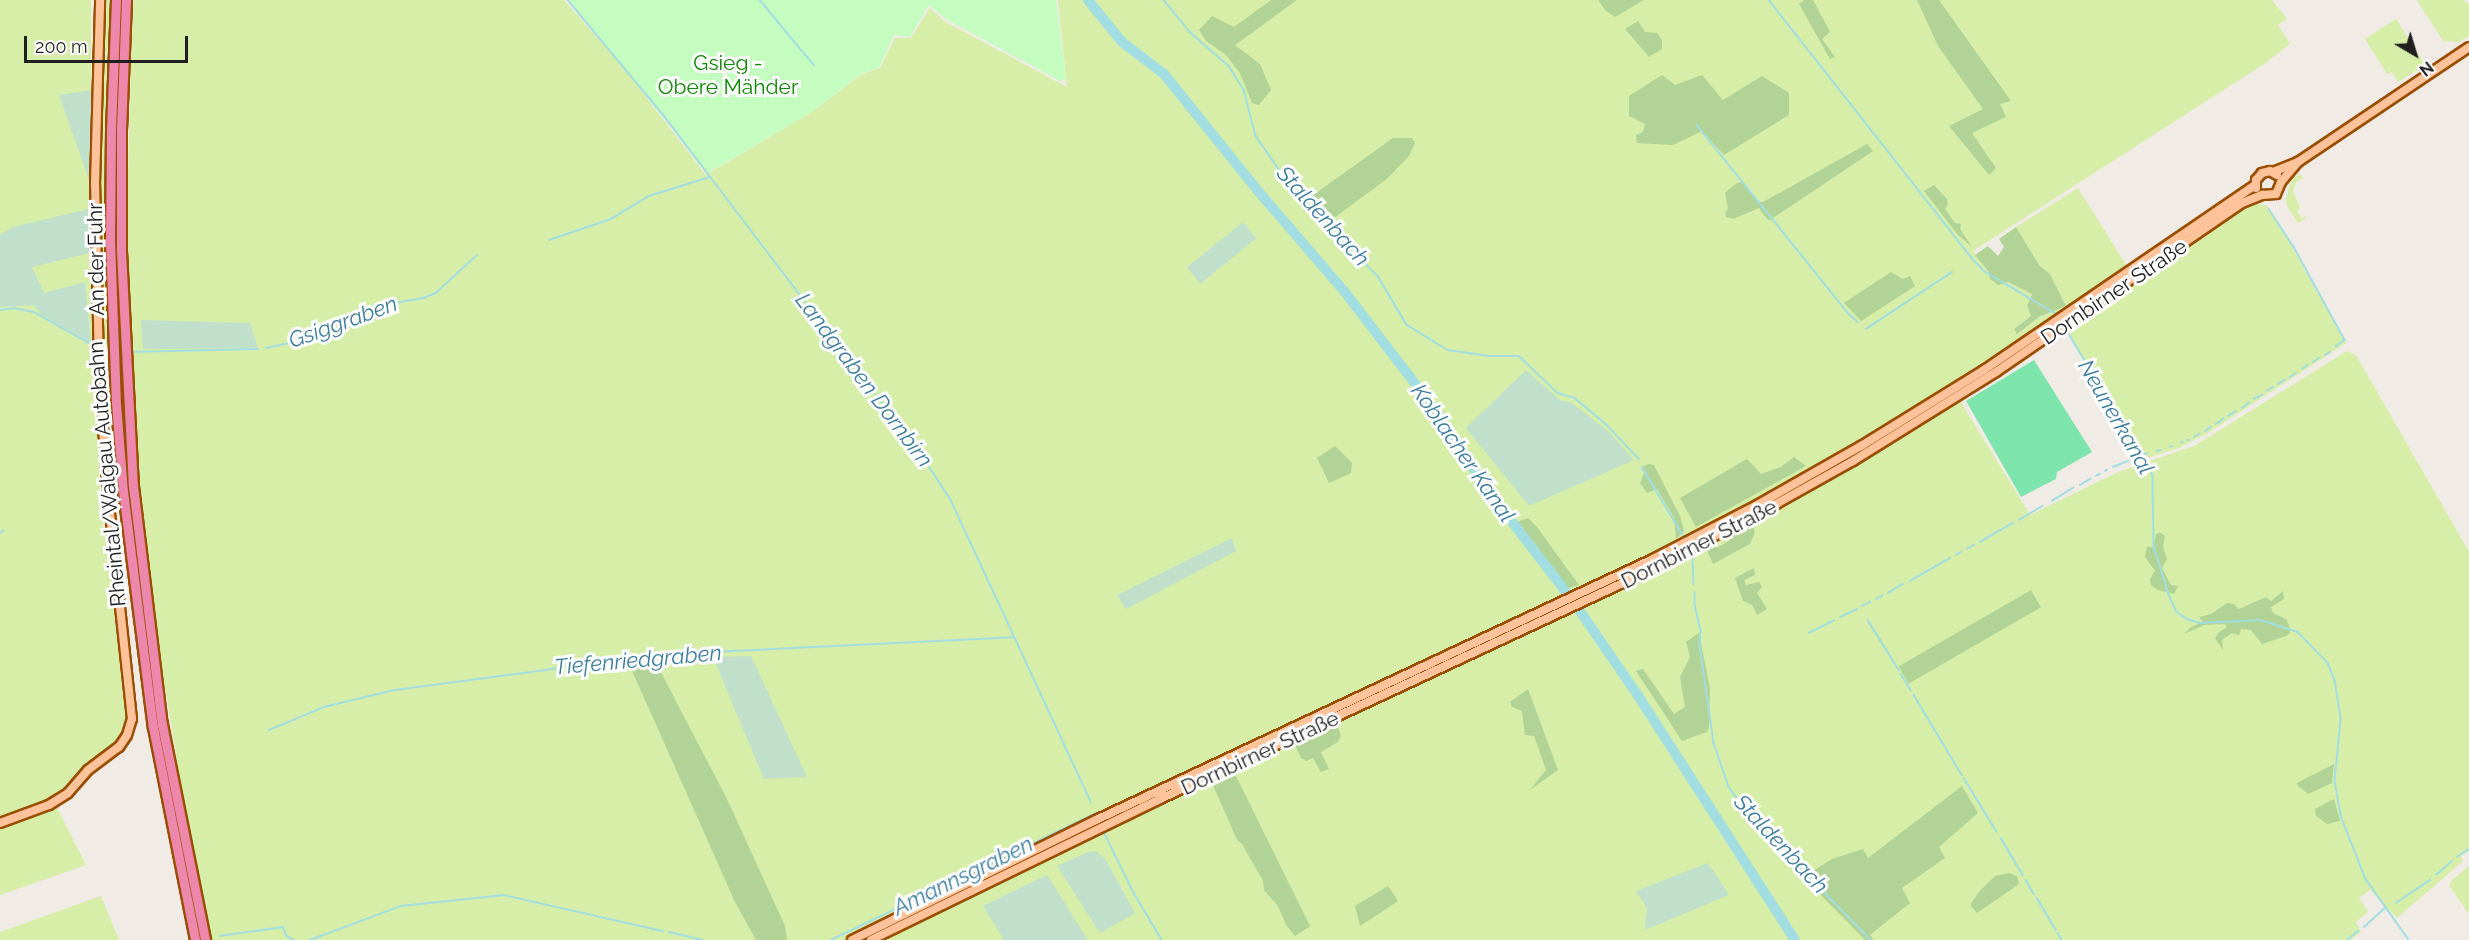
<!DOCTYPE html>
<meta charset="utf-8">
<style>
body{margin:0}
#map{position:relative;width:2469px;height:940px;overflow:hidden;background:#f1ebe5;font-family:Raleway,sans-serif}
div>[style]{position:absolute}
.grass>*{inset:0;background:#d6eea7}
.forest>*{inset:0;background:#b2d396;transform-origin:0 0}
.wetland>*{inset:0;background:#c0e0cc;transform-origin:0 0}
.park>*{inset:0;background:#c4fdbf}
.pitch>*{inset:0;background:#7de5ac}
.stream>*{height:1.5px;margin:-0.75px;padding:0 0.75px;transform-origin:0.75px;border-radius:0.75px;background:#a2dee1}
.river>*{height:10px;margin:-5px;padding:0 5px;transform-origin:5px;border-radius:5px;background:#a2dee1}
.roads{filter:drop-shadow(2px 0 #9a4e00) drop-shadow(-2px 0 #9a4e00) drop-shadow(0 2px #9a4e00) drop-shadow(0 -2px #9a4e00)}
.major>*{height:8px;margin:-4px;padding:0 4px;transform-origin:4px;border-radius:4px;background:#ffc39b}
.highway>*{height:9px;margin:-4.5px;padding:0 4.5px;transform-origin:4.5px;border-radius:4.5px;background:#ed87ab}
span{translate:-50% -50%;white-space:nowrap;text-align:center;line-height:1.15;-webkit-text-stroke:6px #fff;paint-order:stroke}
.park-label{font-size:21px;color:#0e8703}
.street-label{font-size:21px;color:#1f1f1f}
.water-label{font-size:22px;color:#3c7d9e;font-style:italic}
.north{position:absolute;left:2385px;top:24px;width:60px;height:60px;-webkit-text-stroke:4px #fff;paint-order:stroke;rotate:142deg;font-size:16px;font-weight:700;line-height:24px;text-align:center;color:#1f1f1f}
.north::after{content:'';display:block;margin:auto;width:21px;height:27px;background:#1f1f1f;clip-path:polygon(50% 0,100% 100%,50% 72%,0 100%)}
.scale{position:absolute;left:24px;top:36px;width:164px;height:27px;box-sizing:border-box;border:3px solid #1f1f1f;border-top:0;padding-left:8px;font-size:18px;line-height:21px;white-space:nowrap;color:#1f1f1f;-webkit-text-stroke:4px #fff;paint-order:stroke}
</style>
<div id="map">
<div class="grass">
<i style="clip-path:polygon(0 0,91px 0,91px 300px,101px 512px,119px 626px,128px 714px,124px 732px,115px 745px,93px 761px,56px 797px,58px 810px,86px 865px,0 895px)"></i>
<i style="clip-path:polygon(106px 0,111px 0,104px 177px,108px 346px,104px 345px,101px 271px,100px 142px,103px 61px,107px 54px,104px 49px)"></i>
<i style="clip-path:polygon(133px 0,564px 0,619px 62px,706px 175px,812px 112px,862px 74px,880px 68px,895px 38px,911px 38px,930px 8px,944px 21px,1067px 87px,1058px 0,2272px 0,2287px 19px,2278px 25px,2290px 44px,2264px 64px,1973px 251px,1988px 271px,1990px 279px,1998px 285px,2008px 282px,2032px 294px,2027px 306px,2031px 316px,2015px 328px,2066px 306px,2050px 274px,2039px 265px,2016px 227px,2078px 188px,2128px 268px,1956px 394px,2030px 515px,2118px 472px,2194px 446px,2347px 351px,2356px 355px,2469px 552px,2469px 851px,2461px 856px,2463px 861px,2397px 918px,2370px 890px,2359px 898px,2368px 912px,2356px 922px,2361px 932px,2350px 940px,1797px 940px,1682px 757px,1571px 593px,1566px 596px,1675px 757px,1791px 940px,210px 940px,195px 869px,152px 609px,139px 491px,126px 242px)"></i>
<i style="clip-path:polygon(2417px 0,2463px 0,2469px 4px,2469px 36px,2459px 42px,2443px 41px)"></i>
<i style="clip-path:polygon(2396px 19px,2425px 65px,2398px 82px,2392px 72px,2387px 74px,2365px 39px)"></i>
<i style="clip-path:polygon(2299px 174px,2304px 178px,2296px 182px,2293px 191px,2300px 208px,2297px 211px,2301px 218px,2305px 216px,2306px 218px,2298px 223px,2287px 206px,2286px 199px,2291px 181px)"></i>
<i style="clip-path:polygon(2251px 202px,2267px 206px,2275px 217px,2346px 343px,2208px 433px,2179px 448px,2143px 459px,2066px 330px,2245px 203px)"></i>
<i style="clip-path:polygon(2469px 866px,2469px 914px,2449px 885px,2452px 880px)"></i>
<i style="clip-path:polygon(101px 896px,119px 940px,0 940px,0 932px)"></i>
</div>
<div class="forest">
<i style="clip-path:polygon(1271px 0,1297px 0,1235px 45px,1260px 64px,1271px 90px,1259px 105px,1252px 103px,1240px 73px,1226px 55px,1206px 41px,1199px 30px,1212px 16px,1234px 27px)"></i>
<i style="clip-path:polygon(1598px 0,1644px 0,1615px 17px,1606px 11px)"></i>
<i style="clip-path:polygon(1804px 0,1813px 0,1830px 32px,1822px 39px,1835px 57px,1830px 59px,1799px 4px)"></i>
<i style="clip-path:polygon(1917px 0,1939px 0,2011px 101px,2000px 104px,2006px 117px,1972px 133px,1996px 168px,1989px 175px,1949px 126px,1983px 109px,1938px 46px)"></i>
<i style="clip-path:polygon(1638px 21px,1645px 32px,1657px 33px,1662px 40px,1662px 49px,1649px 57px,1625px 29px)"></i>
<i style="clip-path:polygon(1662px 75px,1675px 85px,1702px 75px,1723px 100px,1762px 76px,1789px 93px,1789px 115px,1724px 155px,1702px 131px,1673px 145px,1637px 143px,1636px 135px,1643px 132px,1645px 124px,1629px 116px,1629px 96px)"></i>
<i style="clip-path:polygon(1393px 138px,1412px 138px,1415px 143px,1409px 156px,1388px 178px,1330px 221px,1317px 215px,1309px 198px)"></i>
<i style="clip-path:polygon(1867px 144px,1873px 151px,1770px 220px,1767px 219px,1759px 208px,1733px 219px,1726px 217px,1725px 212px,1728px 209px,1725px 193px,1737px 183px,1743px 182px,1758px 202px,1763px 202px)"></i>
<i style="clip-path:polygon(1934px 185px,1947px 199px,1948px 205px,1945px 209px,1955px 223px,1961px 224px,1960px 229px,1972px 247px,1957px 234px,1924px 191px)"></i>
<i style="clip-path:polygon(2016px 227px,2039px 265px,2050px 274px,2066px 306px,2039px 317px,2017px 334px,2014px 329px,2031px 316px,2027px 306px,2032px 294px,2008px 282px,1998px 285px,1990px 279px,1988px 271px,1975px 255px,1988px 246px,1998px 256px,2004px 247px,1999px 239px)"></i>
<i style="clip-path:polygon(1891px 272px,1903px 279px,1910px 276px,1915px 286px,1861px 321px,1844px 303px)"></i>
<i style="clip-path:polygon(1335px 446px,1352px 463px,1351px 473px,1329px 483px,1317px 458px)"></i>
<i style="clip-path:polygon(1794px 457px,1806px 466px,1696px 527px,1680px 498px,1747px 459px,1761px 474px,1781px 467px)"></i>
<i style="clip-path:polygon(1649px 464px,1654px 465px,1680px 516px,1684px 531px,1676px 539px,1674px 518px,1657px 489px,1647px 493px,1640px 483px,1644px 473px,1641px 467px)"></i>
<i style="clip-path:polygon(1528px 518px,1537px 527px,1579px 585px,1568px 588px,1517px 522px)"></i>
<i style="clip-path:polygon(1752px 525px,1755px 532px,1750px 544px,1713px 564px,1706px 548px,1716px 542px,1716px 548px,1729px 541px,1729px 535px)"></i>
<i style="clip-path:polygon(2161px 533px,2165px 536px,2163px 547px,2167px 559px,2162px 568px,2171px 585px,2178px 586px,2174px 594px,2158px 590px,2151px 585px,2150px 579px,2155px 571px,2145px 557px,2147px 547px,2153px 547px,2156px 534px)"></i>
<i style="clip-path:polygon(1754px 568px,1755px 575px,1744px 580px,1746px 585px,1759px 582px,1762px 587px,1757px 593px,1767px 609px,1757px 615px,1752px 605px,1743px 601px,1735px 578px)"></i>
<i style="left:2031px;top:590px;width:20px;height:153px;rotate:60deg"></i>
<i style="clip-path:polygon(2283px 591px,2284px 599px,2271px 607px,2273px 613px,2286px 619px,2289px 625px,2290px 633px,2286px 636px,2262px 644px,2251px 630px,2241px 629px,2239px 635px,2232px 633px,2222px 640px,2223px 650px,2215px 638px,2218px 633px,2227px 627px,2225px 624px,2204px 625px,2184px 634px,2191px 627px,2203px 622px,2199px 617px,2211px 614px,2227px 603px,2234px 604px,2239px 609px,2266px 597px,2271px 601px)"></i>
<i style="clip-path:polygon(1699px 633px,1710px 688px,1709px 727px,1707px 732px,1682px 741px,1636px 671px,1643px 669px,1674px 714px,1685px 707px,1680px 677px,1690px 657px,1686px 642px)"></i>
<i style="clip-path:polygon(655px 661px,726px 797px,785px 926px,787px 940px,756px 940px,735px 902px,629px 664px)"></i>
<i style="clip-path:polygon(1528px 689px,1558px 770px,1530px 790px,1546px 770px,1534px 736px,1525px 735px,1522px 711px,1512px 707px,1510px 702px)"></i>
<i style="clip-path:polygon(1334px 727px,1338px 727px,1341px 736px,1338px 742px,1321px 752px,1329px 769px,1321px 772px,1313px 758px,1306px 761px,1301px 758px,1295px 745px)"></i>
<i style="clip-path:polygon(2334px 764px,2332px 783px,2308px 794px,2298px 786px,2297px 783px)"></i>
<i style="clip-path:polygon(1235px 774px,1310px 926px,1295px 936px,1286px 925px,1278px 906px,1264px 890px,1263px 881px,1242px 844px,1237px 840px,1212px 783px)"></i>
<i style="clip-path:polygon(1962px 786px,1978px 813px,1939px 847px,1945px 858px,1902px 888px,1910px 903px,1870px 935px,1874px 940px,1865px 940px,1803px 877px,1832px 859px,1863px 849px,1868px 858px)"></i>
<i style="clip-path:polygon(2334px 799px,2340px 821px,2327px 824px,2316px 816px,2315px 809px)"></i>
<i style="clip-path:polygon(2009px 873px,2017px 876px,2019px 884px,1977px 913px,1970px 905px,1978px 893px,1995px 876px)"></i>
<i style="clip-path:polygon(1388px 886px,1398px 901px,1360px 926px,1355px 906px)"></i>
</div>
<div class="wetland">
<i style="clip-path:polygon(93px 90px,92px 188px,59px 95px)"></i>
<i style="clip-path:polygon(88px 209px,90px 253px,32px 267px,44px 293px,85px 282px,91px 343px,40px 314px,34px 305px,0 307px,0 235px,13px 227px)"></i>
<i style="left:1243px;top:222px;width:21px;height:72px;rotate:51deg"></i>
<i style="clip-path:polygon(141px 320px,250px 323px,258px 348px,143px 349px)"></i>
<i style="clip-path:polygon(1526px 370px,1560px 400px,1572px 403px,1609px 432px,1634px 460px,1529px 506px,1466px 428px)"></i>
<i style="clip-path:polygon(1232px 538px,1236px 551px,1126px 609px,1117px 595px)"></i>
<i style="clip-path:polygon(751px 656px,807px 777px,764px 779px,713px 657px)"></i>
<i style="clip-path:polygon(1096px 851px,1106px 860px,1135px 913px,1100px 933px,1057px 866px,1088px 852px)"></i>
<i style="clip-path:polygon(1708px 863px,1729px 895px,1645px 930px,1647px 908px,1636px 891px)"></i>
<i style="clip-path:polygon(1047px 875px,1088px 940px,1004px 940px,983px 906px)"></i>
</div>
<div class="park">
<i style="clip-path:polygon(569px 0,1056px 0,1066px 79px,1060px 81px,946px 19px,929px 5px,910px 37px,894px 35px,879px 68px,862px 73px,812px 112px,708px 173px)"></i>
</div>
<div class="pitch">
<i style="clip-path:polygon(2034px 360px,2092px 452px,2057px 472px,2056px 479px,2021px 497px,1966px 401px)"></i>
</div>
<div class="stream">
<i style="left:568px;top:0;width:152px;rotate:50.3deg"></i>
<i style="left:665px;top:117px;width:423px;rotate:52.8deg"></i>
<i style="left:921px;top:454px;width:55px;rotate:56.9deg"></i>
<i style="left:951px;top:500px;width:333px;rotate:65.1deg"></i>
<i style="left:760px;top:0;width:85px;rotate:50.3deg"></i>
<i style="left:1164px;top:0;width:41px;rotate:50.9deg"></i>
<i style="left:1190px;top:32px;width:52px;rotate:41.1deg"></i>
<i style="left:1229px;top:66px;width:28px;rotate:58deg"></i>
<i style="left:1244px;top:90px;width:48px;rotate:75.4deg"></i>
<i style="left:1256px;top:136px;width:47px;rotate:55.3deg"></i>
<i style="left:1283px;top:175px;width:43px;rotate:48.8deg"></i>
<i style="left:1311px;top:207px;width:13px;rotate:18deg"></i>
<i style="left:1323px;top:211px;width:13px;rotate:81deg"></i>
<i style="left:1325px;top:224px;width:74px;rotate:44.5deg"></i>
<i style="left:1378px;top:276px;width:57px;rotate:59.4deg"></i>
<i style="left:1407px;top:325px;width:48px;rotate:31.4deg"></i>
<i style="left:1448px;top:350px;width:41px;rotate:8.3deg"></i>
<i style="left:1489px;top:356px;width:30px"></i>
<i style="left:1519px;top:356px;width:54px;rotate:43.5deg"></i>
<i style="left:1558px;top:393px;width:18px;rotate:16deg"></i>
<i style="left:1575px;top:398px;width:42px;rotate:40.2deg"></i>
<i style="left:1607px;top:425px;width:47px;rotate:46.7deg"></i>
<i style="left:1769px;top:0;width:328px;rotate:51.8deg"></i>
<i style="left:1972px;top:258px;width:18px;rotate:47deg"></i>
<i style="left:1984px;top:271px;width:82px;rotate:30.6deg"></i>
<i style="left:1697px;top:125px;width:241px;rotate:51.2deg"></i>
<i style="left:1848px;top:313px;width:13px;rotate:42deg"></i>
<i style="left:2269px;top:209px;width:45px;rotate:56.7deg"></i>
<i style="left:2294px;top:247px;width:106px;rotate:61.3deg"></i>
<i style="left:2345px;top:340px;width:11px;rotate:142deg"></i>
<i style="left:549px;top:240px;width:65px;rotate:-18.7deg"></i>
<i style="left:611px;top:219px;width:44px;rotate:-31.2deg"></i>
<i style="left:649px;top:196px;width:64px;rotate:-17.3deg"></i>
<i style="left:0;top:310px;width:14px;rotate:-8deg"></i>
<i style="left:14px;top:308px;width:20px;rotate:11deg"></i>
<i style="left:34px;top:312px;width:69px;rotate:29.5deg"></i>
<i style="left:1866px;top:329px;width:103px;rotate:-33.5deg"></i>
<i style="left:2068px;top:332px;width:167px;rotate:59.4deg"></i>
<i style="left:2153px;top:476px;width:70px;rotate:89.2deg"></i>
<i style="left:2154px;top:546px;width:51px;rotate:73deg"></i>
<i style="left:2169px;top:595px;width:19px;rotate:65deg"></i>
<i style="left:2177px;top:612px;width:12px;rotate:35deg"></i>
<i style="left:2187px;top:619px;width:14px;rotate:17deg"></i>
<i style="left:2200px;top:623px;width:61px;rotate:-2.8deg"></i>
<i style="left:2261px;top:620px;width:39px;rotate:18deg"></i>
<i style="left:2298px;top:632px;width:43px;rotate:45.9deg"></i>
<i style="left:2328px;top:663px;width:18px;rotate:68deg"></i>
<i style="left:2335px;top:680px;width:39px;rotate:81deg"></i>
<i style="left:2341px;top:719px;width:62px;rotate:95.5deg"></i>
<i style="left:2335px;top:781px;width:36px;rotate:80deg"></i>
<i style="left:2341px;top:816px;width:68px;rotate:68.4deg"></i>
<i style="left:2366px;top:879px;width:75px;rotate:54.8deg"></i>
<i style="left:266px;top:348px;width:35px;rotate:-12deg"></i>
<i style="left:300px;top:341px;width:14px;rotate:-34deg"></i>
<i style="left:312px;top:333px;width:70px;rotate:-22.6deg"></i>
<i style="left:377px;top:306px;width:48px;rotate:-9.7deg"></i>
<i style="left:424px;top:298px;width:13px;rotate:-23deg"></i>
<i style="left:436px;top:293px;width:56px;rotate:-42.8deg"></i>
<i style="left:132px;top:352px;width:126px;rotate:-1.4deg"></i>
<i style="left:2325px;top:355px;width:6px;rotate:-31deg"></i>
<i style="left:2313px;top:362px;width:7px;rotate:-34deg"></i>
<i style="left:2302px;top:369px;width:7px;rotate:-34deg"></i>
<i style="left:2290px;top:377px;width:7px;rotate:-34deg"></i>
<i style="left:2278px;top:384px;width:8px;rotate:-30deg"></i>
<i style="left:2267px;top:391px;width:7px;rotate:-34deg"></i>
<i style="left:2254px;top:399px;width:9px;rotate:-27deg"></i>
<i style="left:2242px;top:408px;width:9px;rotate:-36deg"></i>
<i style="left:2228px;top:416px;width:9px;rotate:-32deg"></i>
<i style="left:2216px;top:424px;width:9px;rotate:-36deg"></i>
<i style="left:2205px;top:431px;width:7px;rotate:-34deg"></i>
<i style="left:2194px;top:437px;width:6px;rotate:-31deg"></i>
<i style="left:2187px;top:440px;width:2px"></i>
<i style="left:2181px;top:443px;width:2px;rotate:-27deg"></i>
<i style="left:2170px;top:447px;width:2px;rotate:-27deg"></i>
<i style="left:2157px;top:451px;width:4px;rotate:-14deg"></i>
<i style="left:1642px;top:467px;width:79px;rotate:58.9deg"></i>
<i style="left:2113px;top:467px;width:37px;rotate:-22deg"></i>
<i style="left:2105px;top:471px;width:2px;rotate:-27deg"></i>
<i style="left:2096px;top:476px;width:4px;rotate:-27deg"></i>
<i style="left:2080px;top:485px;width:12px;rotate:-31deg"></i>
<i style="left:2052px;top:501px;width:25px;rotate:-32deg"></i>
<i style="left:2019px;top:520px;width:27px;rotate:-31deg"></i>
<i style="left:0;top:533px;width:4px;rotate:-34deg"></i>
<i style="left:1980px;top:542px;width:38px;rotate:-30deg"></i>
<i style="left:1967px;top:549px;width:8px;rotate:-30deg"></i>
<i style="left:1693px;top:555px;width:29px;rotate:88deg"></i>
<i style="left:1956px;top:555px;width:6px;rotate:-31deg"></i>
<i style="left:1910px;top:581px;width:46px;rotate:-29.9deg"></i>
<i style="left:1695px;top:592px;width:13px;rotate:90deg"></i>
<i style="left:1695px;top:605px;width:27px;rotate:77deg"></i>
<i style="left:1701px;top:631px;width:14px;rotate:94deg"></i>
<i style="left:1700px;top:645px;width:99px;rotate:81.9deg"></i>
<i style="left:1714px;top:743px;width:46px;rotate:71.2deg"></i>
<i style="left:1729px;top:787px;width:32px;rotate:55deg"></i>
<i style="left:1747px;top:813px;width:177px;rotate:45.7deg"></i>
<i style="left:1888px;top:593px;width:17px;rotate:-31deg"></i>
<i style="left:1876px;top:599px;width:7px;rotate:-27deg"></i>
<i style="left:1862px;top:606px;width:9px;rotate:-27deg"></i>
<i style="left:1840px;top:617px;width:19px;rotate:-25deg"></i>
<i style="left:1868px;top:620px;width:59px;rotate:58.2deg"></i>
<i style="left:1809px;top:633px;width:28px;rotate:-27deg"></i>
<i style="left:1901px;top:674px;width:19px;rotate:58deg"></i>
<i style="left:1914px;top:695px;width:93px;rotate:59deg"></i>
<i style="left:269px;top:730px;width:60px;rotate:-22.7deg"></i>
<i style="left:324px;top:707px;width:73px;rotate:-13.5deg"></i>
<i style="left:395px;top:690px;width:146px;rotate:-7.5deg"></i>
<i style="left:540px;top:671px;width:90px;rotate:-9.6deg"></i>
<i style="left:629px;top:656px;width:385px;rotate:-2.8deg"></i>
<i style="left:1964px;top:778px;width:63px;rotate:58.6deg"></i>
<i style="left:1105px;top:834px;width:66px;rotate:63.8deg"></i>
<i style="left:1134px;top:893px;width:55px;rotate:59.2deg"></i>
<i style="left:2001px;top:838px;width:43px;rotate:59.3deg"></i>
<i style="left:2457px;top:857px;width:14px;rotate:-34deg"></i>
<i style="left:2436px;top:875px;width:21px;rotate:-41deg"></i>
<i style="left:2026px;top:880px;width:16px;rotate:60deg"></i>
<i style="left:2037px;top:898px;width:37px;rotate:59deg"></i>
<i style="left:2396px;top:903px;width:41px;rotate:-34.1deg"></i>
<i style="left:2364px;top:927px;width:28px;rotate:-42deg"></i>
<i style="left:669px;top:932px;width:35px;rotate:13deg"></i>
<i style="left:2058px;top:933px;width:8px;rotate:60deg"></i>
<i style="left:220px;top:936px;width:64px;rotate:-8.1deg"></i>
<i style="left:283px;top:927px;width:10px;rotate:66deg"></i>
<i style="left:287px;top:936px;width:8px;rotate:30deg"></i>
<i style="left:310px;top:940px;width:97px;rotate:-20.5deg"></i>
<i style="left:401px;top:906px;width:104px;rotate:-6.1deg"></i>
<i style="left:504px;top:895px;width:163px;rotate:12.8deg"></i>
<i style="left:831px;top:940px;width:294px;rotate:-25.6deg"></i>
<i style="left:2347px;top:940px;width:14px;rotate:-39deg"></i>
</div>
<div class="river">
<i style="left:1088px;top:0;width:54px;rotate:51deg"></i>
<i style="left:1122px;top:42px;width:53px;rotate:37.3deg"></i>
<i style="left:1164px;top:74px;width:150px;rotate:51.2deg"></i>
<i style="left:1258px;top:191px;width:132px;rotate:49.3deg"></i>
<i style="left:1344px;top:291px;width:156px;rotate:52.5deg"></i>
<i style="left:1439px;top:415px;width:85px;rotate:57.4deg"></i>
<i style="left:1485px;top:487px;width:144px;rotate:52.3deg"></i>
<i style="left:1573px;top:601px;width:113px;rotate:55.5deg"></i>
<i style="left:1637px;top:694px;width:292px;rotate:57.3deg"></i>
</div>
<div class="roads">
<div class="major">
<i style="left:2273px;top:172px;width:27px;rotate:-22deg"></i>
<i style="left:2298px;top:162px;width:206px;rotate:-33.9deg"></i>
<i style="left:2256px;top:188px;width:8px;rotate:-90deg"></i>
<i style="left:2256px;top:180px;width:9px;rotate:-49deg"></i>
<i style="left:2262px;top:173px;width:8px;rotate:-14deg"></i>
<i style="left:2270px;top:171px;width:8px;rotate:30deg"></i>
<i style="left:0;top:823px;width:52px;rotate:-20.2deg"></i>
<i style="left:49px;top:805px;width:22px;rotate:-32deg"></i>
<i style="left:68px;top:793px;width:30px;rotate:-49deg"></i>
<i style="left:88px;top:770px;width:39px;rotate:-37deg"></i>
<i style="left:119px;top:747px;width:14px;rotate:-56deg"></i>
<i style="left:127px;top:735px;width:17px;rotate:-73deg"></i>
<i style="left:132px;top:719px;width:236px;rotate:-96.1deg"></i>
<i style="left:107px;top:484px;width:114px;rotate:-94deg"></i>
<i style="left:99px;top:370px;width:186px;rotate:-91.2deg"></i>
<i style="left:95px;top:184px;width:184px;rotate:-88.4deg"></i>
<i style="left:852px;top:940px;width:272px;rotate:-26.2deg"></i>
<i style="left:1096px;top:820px;width:615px;rotate:-25.11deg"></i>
<i style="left:1653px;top:559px;width:117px;rotate:-27.4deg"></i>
<i style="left:1757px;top:505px;width:120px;rotate:-29.6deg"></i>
<i style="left:1861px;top:446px;width:145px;rotate:-31.7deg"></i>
<i style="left:1984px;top:370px;width:328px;rotate:-34.3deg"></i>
<i style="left:871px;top:940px;width:322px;rotate:-26deg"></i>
<i style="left:1160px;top:799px;width:515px;rotate:-25.02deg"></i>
<i style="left:1627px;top:581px;width:168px;rotate:-27.3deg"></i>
<i style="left:1776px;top:504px;width:88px;rotate:-29.2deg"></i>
<i style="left:1853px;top:461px;width:168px;rotate:-31.9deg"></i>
<i style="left:1996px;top:372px;width:298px;rotate:-34.5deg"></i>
<i style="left:2242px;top:203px;width:22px;rotate:-22deg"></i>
<i style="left:2262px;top:195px;width:14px;rotate:-4deg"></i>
<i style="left:2276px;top:194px;width:13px;rotate:-67deg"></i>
<i style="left:2281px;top:182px;width:26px;rotate:-50deg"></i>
</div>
<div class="highway">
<i style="left:116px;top:0;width:131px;rotate:92.2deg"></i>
<i style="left:111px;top:131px;width:110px;rotate:90.5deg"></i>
<i style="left:110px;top:241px;width:162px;rotate:87.9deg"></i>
<i style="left:116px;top:403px;width:88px;rotate:85.5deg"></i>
<i style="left:123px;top:491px;width:238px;rotate:82.8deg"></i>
<i style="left:153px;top:727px;width:217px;rotate:78.8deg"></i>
<i style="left:126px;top:0;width:129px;rotate:92.2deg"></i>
<i style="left:121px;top:129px;width:122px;rotate:90deg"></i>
<i style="left:121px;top:251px;width:235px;rotate:87.1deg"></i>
<i style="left:133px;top:486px;width:240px;rotate:83.1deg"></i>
<i style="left:162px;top:724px;width:220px;rotate:78.7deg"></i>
</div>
</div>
<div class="park-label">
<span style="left:728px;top:75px">Gsieg -<br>Obere Mähder</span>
</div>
<div class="street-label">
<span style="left:96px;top:259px;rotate:-91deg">An der Fuhr</span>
<span style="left:2114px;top:292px;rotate:-34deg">Dornbirner Straße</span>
<span style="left:107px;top:474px;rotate:-95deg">Rheintal/Walgau Autobahn</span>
<span style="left:1699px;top:544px;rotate:-27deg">Dornbirner Straße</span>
<span style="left:1260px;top:753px;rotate:-25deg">Dornbirner Straße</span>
</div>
<div class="water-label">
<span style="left:1323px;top:216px;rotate:48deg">Staldenbach</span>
<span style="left:343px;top:322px;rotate:-20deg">Gsiggraben</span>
<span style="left:864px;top:380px;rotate:53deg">Landgraben Dornbirn</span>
<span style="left:2116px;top:417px;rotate:60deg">Neunerkanal</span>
<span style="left:1463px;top:453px;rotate:55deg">Koblacher Kanal</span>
<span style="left:638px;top:660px;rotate:-5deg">Tiefenriedgraben</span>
<span style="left:1781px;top:844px;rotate:47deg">Staldenbach</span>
<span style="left:963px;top:876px;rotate:-26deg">Amannsgraben</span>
</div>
<div class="north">N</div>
<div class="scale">200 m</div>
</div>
